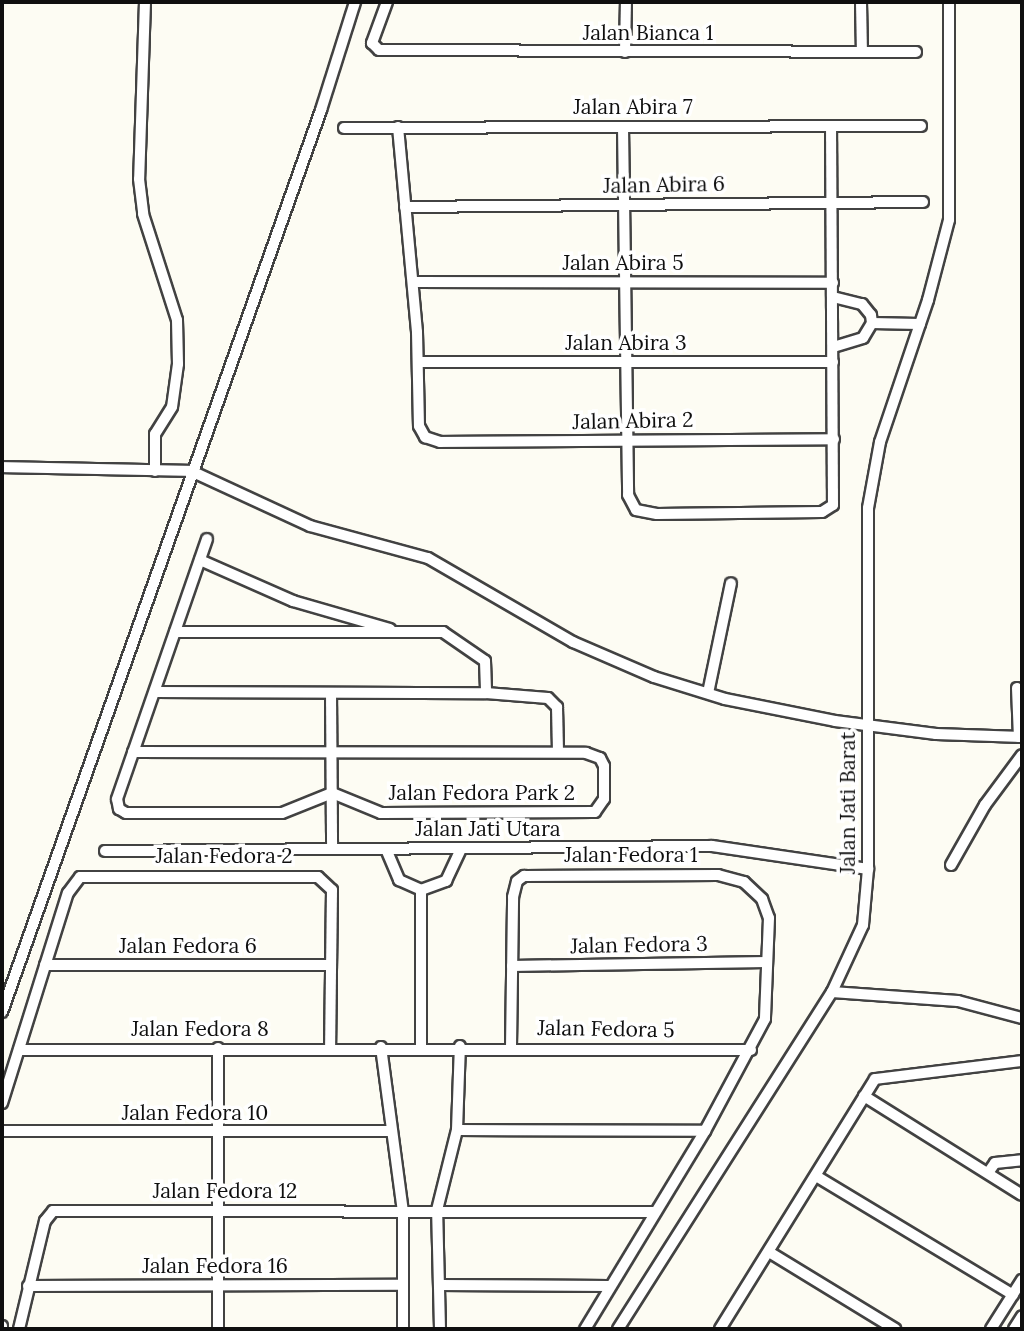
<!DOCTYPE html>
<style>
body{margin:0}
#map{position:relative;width:1024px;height:1331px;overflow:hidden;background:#fdfcf3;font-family:Lora,serif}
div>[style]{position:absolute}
.roads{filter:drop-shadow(2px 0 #424242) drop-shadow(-2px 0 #424242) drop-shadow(0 2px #424242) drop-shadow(0 -2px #424242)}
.minor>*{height:10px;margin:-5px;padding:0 5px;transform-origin:5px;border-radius:5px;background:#fff}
span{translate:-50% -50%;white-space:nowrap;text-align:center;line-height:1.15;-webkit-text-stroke:7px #fff;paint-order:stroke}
.street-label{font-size:21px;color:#0f0f0f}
.frame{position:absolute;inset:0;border:4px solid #0f0f0f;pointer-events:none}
</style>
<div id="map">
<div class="roads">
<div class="minor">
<i style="left:145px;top:2px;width:177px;rotate:91.9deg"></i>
<i style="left:139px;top:179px;width:35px;rotate:83deg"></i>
<i style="left:143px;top:214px;width:111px;rotate:72.2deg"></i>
<i style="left:177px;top:320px;width:44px;rotate:88.7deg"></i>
<i style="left:178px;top:364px;width:43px;rotate:97.9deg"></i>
<i style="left:172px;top:407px;width:32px;rotate:122deg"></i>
<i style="left:155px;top:434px;width:37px;rotate:90deg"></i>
<i style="left:387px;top:2px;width:44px;rotate:110.1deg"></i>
<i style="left:372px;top:43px;width:10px;rotate:45deg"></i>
<i style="left:379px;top:50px;width:537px;rotate:0.21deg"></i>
<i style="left:861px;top:2px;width:50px;rotate:88.9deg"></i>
<i style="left:625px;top:52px;width:50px;rotate:-88.9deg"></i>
<i style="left:398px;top:127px;width:206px;rotate:84.7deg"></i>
<i style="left:417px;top:332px;width:94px;rotate:88.8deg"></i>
<i style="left:419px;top:426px;width:13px;rotate:61deg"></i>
<i style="left:425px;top:437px;width:16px;rotate:18deg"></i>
<i style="left:440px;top:442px;width:394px;rotate:-0.4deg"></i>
<i style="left:623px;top:127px;width:368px;rotate:89.2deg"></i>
<i style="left:628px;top:495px;width:17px;rotate:62deg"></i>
<i style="left:636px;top:510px;width:21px;rotate:11deg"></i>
<i style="left:657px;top:514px;width:165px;rotate:-0.7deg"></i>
<i style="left:822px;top:512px;width:13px;rotate:-32deg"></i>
<i style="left:833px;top:505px;width:379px;rotate:-90.3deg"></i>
<i style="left:344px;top:128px;width:577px;rotate:-0.2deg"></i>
<i style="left:405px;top:207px;width:518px;rotate:-0.55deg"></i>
<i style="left:413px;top:282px;width:420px;rotate:0.1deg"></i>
<i style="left:833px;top:297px;width:30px;rotate:14deg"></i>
<i style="left:862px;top:304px;width:14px;rotate:51deg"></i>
<i style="left:871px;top:315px;width:8px;rotate:83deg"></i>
<i style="left:872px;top:323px;width:17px;rotate:121deg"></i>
<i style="left:863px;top:338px;width:31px;rotate:163deg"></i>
<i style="left:872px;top:323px;width:48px;rotate:1.2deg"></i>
<i style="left:418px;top:362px;width:415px"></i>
<i style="left:2px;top:467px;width:189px;rotate:1.2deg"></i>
<i style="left:191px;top:471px;width:131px;rotate:24.8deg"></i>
<i style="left:310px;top:526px;width:122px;rotate:15.2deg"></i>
<i style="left:428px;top:558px;width:168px;rotate:30.1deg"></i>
<i style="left:573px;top:642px;width:88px;rotate:23.4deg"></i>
<i style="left:654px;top:677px;width:74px;rotate:17.2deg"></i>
<i style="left:725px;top:699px;width:112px;rotate:11.3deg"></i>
<i style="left:835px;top:721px;width:102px;rotate:7.3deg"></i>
<i style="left:936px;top:734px;width:86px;rotate:2deg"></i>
<i style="left:200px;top:560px;width:102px;rotate:23.8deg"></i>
<i style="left:293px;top:601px;width:101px;rotate:16.1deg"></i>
<i style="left:175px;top:632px;width:268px"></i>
<i style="left:443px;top:632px;width:51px;rotate:34.6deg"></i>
<i style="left:485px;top:661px;width:32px;rotate:88deg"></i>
<i style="left:1017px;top:688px;width:49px;rotate:87.7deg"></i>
<i style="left:155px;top:692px;width:331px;rotate:0.2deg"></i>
<i style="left:486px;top:693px;width:62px;rotate:4.6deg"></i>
<i style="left:548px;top:698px;width:13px;rotate:45deg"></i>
<i style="left:557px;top:707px;width:44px;rotate:88.7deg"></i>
<i style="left:331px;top:693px;width:156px;rotate:89.6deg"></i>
<i style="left:708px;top:693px;width:112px;rotate:-78.2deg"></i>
<i style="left:133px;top:752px;width:453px;rotate:0.1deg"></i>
<i style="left:586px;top:753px;width:15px;rotate:20deg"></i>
<i style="left:600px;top:758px;width:9px;rotate:63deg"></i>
<i style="left:604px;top:766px;width:33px;rotate:90deg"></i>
<i style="left:604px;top:799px;width:16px;rotate:125deg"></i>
<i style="left:595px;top:812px;width:214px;rotate:179.7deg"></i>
<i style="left:381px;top:813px;width:53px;rotate:-157.8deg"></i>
<i style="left:332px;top:793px;width:54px;rotate:158.2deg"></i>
<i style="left:282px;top:813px;width:156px;rotate:180deg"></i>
<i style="left:126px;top:813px;width:8px;rotate:-150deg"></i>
<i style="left:119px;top:809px;width:10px;rotate:-101deg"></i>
<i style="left:117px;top:799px;width:275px;rotate:-70.9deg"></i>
<i style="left:386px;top:849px;width:34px;rotate:67deg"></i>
<i style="left:399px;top:880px;width:24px;rotate:24deg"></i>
<i style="left:421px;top:890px;width:27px;rotate:-20deg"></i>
<i style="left:446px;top:881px;width:35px;rotate:-65deg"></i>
<i style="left:105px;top:851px;width:607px;rotate:-0.47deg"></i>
<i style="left:712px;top:846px;width:158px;rotate:8.4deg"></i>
<i style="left:951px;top:865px;width:69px;rotate:-60.5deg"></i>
<i style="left:985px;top:805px;width:62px;rotate:-53.5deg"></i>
<i style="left:421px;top:890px;width:156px;rotate:90deg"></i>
<i style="left:45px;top:965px;width:286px"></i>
<i style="left:512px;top:966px;width:255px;rotate:-0.9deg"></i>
<i style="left:832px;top:992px;width:126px;rotate:4.1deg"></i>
<i style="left:958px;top:1001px;width:66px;rotate:14.9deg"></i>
<i style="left:2px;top:1012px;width:957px;rotate:-70.52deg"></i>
<i style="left:321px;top:110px;width:113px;rotate:-72.5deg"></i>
<i style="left:381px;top:1047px;width:165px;rotate:82.4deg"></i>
<i style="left:403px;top:1211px;width:118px;rotate:90deg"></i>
<i style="left:511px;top:1047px;width:150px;rotate:-89.2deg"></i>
<i style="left:513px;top:897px;width:16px;rotate:-76deg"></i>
<i style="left:517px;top:881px;width:9px;rotate:-36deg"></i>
<i style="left:524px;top:876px;width:194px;rotate:-0.3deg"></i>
<i style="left:718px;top:875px;width:27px;rotate:15deg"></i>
<i style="left:744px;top:882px;width:25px;rotate:43deg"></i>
<i style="left:762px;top:899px;width:20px;rotate:70deg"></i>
<i style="left:769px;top:918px;width:101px;rotate:92.3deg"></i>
<i style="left:765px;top:1019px;width:127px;rotate:118.2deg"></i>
<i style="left:705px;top:1131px;width:232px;rotate:121.2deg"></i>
<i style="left:218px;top:1048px;width:281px;rotate:90deg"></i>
<i style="left:19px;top:1050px;width:732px"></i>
<i style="left:864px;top:1096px;width:186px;rotate:32.1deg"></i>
<i style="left:2px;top:1103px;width:220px;rotate:-72.6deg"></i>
<i style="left:68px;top:893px;width:20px;rotate:-53deg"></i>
<i style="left:80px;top:877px;width:238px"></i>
<i style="left:318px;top:877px;width:19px;rotate:43deg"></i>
<i style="left:332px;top:890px;width:157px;rotate:90.7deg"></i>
<i style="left:457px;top:1130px;width:248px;rotate:0.2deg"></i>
<i style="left:2px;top:1131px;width:387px"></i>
<i style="left:988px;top:1173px;width:12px;rotate:-55deg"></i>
<i style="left:995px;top:1163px;width:27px;rotate:-6deg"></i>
<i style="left:816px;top:1176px;width:230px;rotate:31.1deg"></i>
<i style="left:769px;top:1252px;width:148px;rotate:31.4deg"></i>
<i style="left:439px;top:1285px;width:170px;rotate:0.3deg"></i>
<i style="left:28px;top:1286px;width:375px;rotate:-0.2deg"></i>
<i style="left:2px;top:1327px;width:1px;rotate:-90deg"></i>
<i style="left:19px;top:1329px;width:111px;rotate:-76.5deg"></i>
<i style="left:45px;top:1221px;width:13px;rotate:-51deg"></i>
<i style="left:53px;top:1211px;width:602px;rotate:0.1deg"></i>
<i style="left:440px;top:1329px;width:119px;rotate:-91.4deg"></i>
<i style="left:437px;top:1210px;width:82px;rotate:-76deg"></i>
<i style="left:457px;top:1130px;width:84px;rotate:-88deg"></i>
<i style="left:618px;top:1329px;width:399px;rotate:-57.6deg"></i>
<i style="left:832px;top:992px;width:74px;rotate:-65.2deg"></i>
<i style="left:863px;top:925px;width:56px;rotate:-84.9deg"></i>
<i style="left:868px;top:869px;width:361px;rotate:-90deg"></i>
<i style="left:868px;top:508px;width:67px;rotate:-79.7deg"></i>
<i style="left:880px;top:442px;width:150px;rotate:-71.3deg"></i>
<i style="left:928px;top:300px;width:83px;rotate:-75.3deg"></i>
<i style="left:949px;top:220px;width:218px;rotate:-90deg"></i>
<i style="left:720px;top:1329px;width:294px;rotate:-58.2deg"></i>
<i style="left:875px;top:1079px;width:148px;rotate:-7deg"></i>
<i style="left:991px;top:1329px;width:58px;rotate:-57.7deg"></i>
<i style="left:1014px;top:1329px;width:15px;rotate:-58deg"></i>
</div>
</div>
<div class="street-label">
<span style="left:648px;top:33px">Jalan Bianca 1</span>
<span style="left:633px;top:107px">Jalan Abira 7</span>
<span style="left:664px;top:185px;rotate:-1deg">Jalan Abira 6</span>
<span style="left:623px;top:263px">Jalan Abira 5</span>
<span style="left:626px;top:343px">Jalan Abira 3</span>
<span style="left:633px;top:421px;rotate:-1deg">Jalan Abira 2</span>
<span style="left:482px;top:793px">Jalan Fedora Park 2</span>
<span style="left:848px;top:803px;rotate:-90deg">Jalan Jati Barat</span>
<span style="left:488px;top:829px">Jalan Jati Utara</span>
<span style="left:631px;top:855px">Jalan Fedora 1</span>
<span style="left:224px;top:856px">Jalan Fedora 2</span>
<span style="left:639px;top:945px;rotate:-1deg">Jalan Fedora 3</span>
<span style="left:188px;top:946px">Jalan Fedora 6</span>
<span style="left:200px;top:1029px">Jalan Fedora 8</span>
<span style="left:606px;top:1029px;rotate:1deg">Jalan Fedora 5</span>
<span style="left:195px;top:1113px">Jalan Fedora 10</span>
<span style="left:225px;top:1191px">Jalan Fedora 12</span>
<span style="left:215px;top:1266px">Jalan Fedora 16</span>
</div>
<div class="frame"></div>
</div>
